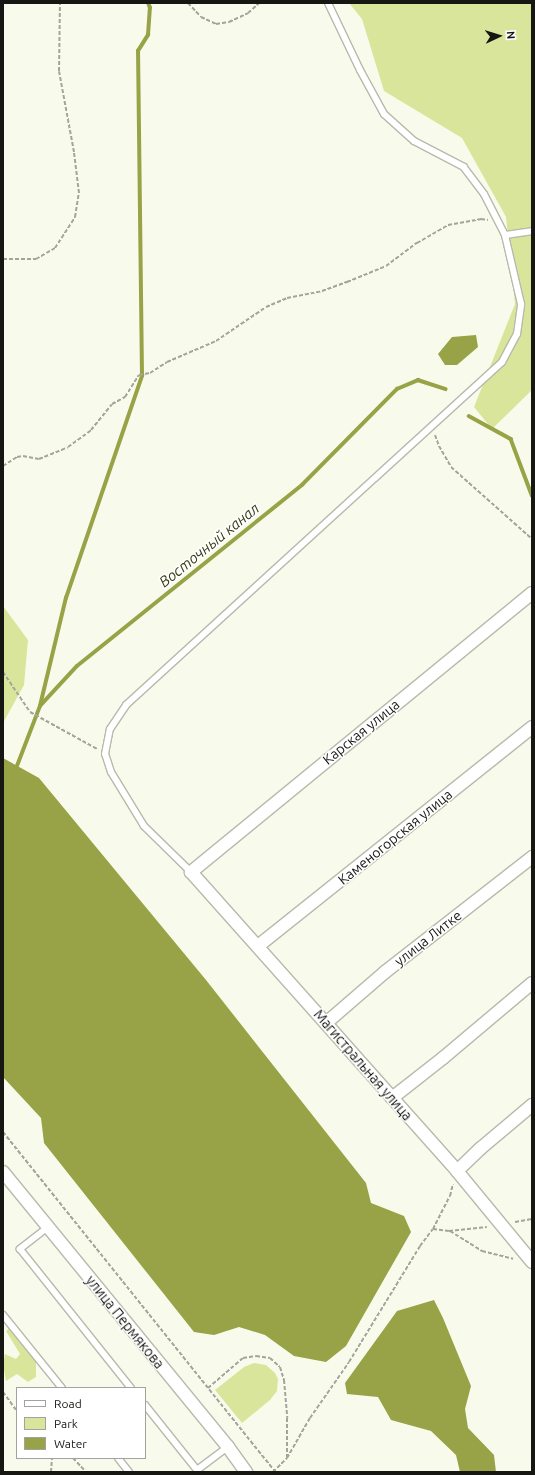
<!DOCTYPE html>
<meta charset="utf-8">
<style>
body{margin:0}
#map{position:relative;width:535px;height:1475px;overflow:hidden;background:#f8fbeb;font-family:Ubuntu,sans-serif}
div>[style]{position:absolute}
.green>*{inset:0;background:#dae59c}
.water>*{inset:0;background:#97a346}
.stream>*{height:3.5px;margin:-1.75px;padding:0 1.75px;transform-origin:1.75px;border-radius:1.75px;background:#97a346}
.path>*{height:2px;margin-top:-1px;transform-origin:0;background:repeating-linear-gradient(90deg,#a2a599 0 4px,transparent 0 6px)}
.roads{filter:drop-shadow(1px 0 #b7baab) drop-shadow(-1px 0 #b7baab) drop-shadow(0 1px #b7baab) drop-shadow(0 -1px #b7baab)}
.service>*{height:6px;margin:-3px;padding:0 3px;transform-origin:3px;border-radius:3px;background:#fff}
.minor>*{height:12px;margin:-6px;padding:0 6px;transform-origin:6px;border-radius:6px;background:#fff}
span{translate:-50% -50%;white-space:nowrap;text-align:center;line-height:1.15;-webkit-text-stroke:3px #fff;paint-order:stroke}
.street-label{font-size:14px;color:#161712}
.water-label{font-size:15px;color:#373c15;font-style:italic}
.frame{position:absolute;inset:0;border:4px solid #161712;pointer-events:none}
.legend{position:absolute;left:16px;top:1387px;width:130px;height:72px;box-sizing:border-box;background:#fff;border:1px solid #a2a2a0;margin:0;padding:5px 7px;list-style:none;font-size:12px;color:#161712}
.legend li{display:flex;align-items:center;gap:8px;height:20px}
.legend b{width:20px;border:1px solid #a2a2a0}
.north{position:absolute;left:479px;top:16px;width:40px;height:40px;-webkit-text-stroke:3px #fff;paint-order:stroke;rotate:86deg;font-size:11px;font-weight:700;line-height:16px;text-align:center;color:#161712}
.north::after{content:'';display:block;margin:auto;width:14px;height:18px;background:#161712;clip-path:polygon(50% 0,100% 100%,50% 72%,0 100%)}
</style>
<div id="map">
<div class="green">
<i style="clip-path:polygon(349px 3px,532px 3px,532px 390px,492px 429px,474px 407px,515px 304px,506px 217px,462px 138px,384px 91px,362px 19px)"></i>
<i style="clip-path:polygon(3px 606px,28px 640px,24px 685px,3px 723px)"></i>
<i style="clip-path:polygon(12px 1326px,36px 1359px,36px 1377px,28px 1382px,17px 1374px,6px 1381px,3px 1364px,5px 1354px,16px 1359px,20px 1354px,6px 1331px)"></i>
<i style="clip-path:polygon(254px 1363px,266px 1365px,275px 1373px,278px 1379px,277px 1391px,270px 1400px,242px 1423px,215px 1390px,244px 1367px)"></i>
</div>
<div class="water">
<i style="clip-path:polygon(476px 335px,478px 347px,457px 365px,445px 365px,438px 354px,452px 337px)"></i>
<i style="clip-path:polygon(3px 758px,39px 778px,206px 980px,366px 1183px,371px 1203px,404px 1216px,411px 1232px,346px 1346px,326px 1362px,294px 1356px,265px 1335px,239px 1327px,214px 1335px,194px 1332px,44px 1143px,41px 1118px,3px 1077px)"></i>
<i style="clip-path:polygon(434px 1300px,443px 1318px,471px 1386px,465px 1409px,468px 1428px,494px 1455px,496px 1472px,460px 1472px,456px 1455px,431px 1431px,391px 1420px,378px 1397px,347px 1394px,345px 1383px,397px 1311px)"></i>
</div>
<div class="stream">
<i style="left:469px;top:416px;width:48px;rotate:28.7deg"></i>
<i style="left:511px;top:439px;width:60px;rotate:69.4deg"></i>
<i style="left:40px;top:706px;width:111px;rotate:-76.5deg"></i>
<i style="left:66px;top:598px;width:235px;rotate:-71.1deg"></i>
<i style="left:142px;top:376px;width:325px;rotate:-90.7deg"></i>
<i style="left:138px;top:51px;width:19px;rotate:-58deg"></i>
<i style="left:148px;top:35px;width:27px;rotate:-86deg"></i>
<i style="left:150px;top:8px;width:5px;rotate:-112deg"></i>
<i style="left:17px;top:766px;width:64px;rotate:-69deg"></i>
<i style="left:40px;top:706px;width:54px;rotate:-47.2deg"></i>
<i style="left:77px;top:666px;width:289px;rotate:-38.8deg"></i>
<i style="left:302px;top:485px;width:135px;rotate:-45.3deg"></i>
<i style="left:397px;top:389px;width:23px;rotate:-23deg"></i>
<i style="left:418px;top:380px;width:29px;rotate:18deg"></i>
</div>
<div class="path">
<i style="left:188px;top:3px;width:19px;rotate:47deg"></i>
<i style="left:201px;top:17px;width:17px;rotate:25deg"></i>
<i style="left:216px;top:24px;width:13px;rotate:-9deg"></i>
<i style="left:229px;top:22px;width:21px;rotate:-25deg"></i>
<i style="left:248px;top:13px;width:15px;rotate:-42deg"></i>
<i style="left:3px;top:259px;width:33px"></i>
<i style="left:36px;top:259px;width:22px;rotate:-30deg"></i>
<i style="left:55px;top:248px;width:37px;rotate:-57deg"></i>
<i style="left:75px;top:217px;width:24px;rotate:-81deg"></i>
<i style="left:79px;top:193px;width:41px;rotate:-97deg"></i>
<i style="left:74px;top:152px;width:82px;rotate:-100.5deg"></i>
<i style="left:59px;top:71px;width:68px;rotate:-89.2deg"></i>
<i style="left:435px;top:435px;width:12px;rotate:70deg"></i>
<i style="left:439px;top:446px;width:24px;rotate:60deg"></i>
<i style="left:451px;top:467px;width:108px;rotate:41.6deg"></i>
<i style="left:3px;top:466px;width:17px;rotate:-33deg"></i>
<i style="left:17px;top:457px;width:6px;rotate:-9deg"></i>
<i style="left:23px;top:456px;width:16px;rotate:11deg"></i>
<i style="left:39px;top:459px;width:31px;rotate:-22deg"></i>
<i style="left:68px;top:447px;width:29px;rotate:-36deg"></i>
<i style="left:91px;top:430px;width:33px;rotate:-51deg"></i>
<i style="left:112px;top:404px;width:15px;rotate:-28deg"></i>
<i style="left:125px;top:397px;width:26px;rotate:-58deg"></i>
<i style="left:139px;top:375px;width:11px;rotate:-10deg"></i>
<i style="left:150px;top:373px;width:20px;rotate:-33deg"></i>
<i style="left:167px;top:362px;width:53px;rotate:-23.2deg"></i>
<i style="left:216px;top:341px;width:60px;rotate:-34.2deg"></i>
<i style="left:266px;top:307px;width:23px;rotate:-23deg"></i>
<i style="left:287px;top:298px;width:36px;rotate:-11deg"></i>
<i style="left:322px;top:291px;width:27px;rotate:-20deg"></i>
<i style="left:347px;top:282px;width:42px;rotate:-22.3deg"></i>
<i style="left:386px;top:266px;width:39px;rotate:-37deg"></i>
<i style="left:417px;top:243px;width:36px;rotate:-30deg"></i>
<i style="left:448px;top:225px;width:34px;rotate:-10deg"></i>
<i style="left:481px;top:219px;width:7px;rotate:8deg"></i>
<i style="left:3px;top:672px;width:48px;rotate:56deg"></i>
<i style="left:30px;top:712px;width:77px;rotate:28.9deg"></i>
<i style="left:3px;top:1132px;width:435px;rotate:51.3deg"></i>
<i style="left:515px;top:1222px;width:17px;rotate:-10deg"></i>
<i style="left:433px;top:1229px;width:16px;rotate:7deg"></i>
<i style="left:449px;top:1231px;width:38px;rotate:-6deg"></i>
<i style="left:450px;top:1231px;width:38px;rotate:32deg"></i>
<i style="left:482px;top:1251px;width:32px;rotate:14deg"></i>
<i style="left:208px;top:1388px;width:46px;rotate:-40.6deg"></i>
<i style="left:243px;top:1358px;width:13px;rotate:-9deg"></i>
<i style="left:256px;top:1356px;width:14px;rotate:8deg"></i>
<i style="left:270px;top:1358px;width:13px;rotate:42deg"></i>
<i style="left:280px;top:1367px;width:14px;rotate:73deg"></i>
<i style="left:284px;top:1380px;width:38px;rotate:85deg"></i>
<i style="left:287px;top:1418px;width:39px;rotate:90deg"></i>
<i style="left:3px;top:1392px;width:24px;rotate:54deg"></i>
<i style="left:73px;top:1458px;width:19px;rotate:47deg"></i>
<i style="left:51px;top:1472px;width:14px;rotate:-86deg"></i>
<i style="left:273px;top:1472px;width:20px;rotate:-45deg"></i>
<i style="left:287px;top:1458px;width:46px;rotate:-60.1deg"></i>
<i style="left:310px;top:1418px;width:68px;rotate:-55.1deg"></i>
<i style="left:349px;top:1362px;width:136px;rotate:-58.5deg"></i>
<i style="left:420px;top:1246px;width:21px;rotate:-53deg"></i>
<i style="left:433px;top:1229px;width:37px;rotate:-63deg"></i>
<i style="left:450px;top:1196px;width:12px;rotate:-76deg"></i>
</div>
<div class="roads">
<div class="service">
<i style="left:505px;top:235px;width:27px;rotate:-8deg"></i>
<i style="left:191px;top:872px;width:66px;rotate:-135.6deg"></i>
<i style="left:144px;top:826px;width:63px;rotate:-121.4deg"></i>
<i style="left:111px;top:772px;width:19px;rotate:-108deg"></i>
<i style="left:105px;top:754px;width:25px;rotate:-79deg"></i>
<i style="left:110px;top:729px;width:29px;rotate:-56deg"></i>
<i style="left:126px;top:705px;width:509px;rotate:-42.37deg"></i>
<i style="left:502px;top:362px;width:32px;rotate:-62deg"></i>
<i style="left:517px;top:334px;width:30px;rotate:-82deg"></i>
<i style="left:521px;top:304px;width:71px;rotate:-103.1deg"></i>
<i style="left:505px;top:235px;width:46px;rotate:-117.1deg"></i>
<i style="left:484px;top:194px;width:34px;rotate:-127deg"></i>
<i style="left:464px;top:167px;width:56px;rotate:-152.5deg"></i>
<i style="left:414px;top:141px;width:40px;rotate:-138deg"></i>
<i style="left:384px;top:114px;width:50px;rotate:-118.6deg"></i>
<i style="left:360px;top:70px;width:74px;rotate:-115.5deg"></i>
<i style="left:48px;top:1227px;width:36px;rotate:142deg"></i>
<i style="left:20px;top:1249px;width:178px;rotate:51.4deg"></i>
<i style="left:3px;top:1315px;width:94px;rotate:51.1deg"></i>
<i style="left:145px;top:1405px;width:83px;rotate:51.3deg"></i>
<i style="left:197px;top:1470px;width:39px;rotate:-37deg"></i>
<i style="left:118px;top:1458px;width:18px;rotate:52deg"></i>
</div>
<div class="minor">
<i style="left:532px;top:593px;width:441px;rotate:140.7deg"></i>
<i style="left:191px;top:872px;width:400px;rotate:48.3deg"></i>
<i style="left:457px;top:1171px;width:118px;rotate:50.5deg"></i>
<i style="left:258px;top:946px;width:351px;rotate:-38.6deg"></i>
<i style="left:326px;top:1023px;width:78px;rotate:-40.8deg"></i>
<i style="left:385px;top:972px;width:187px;rotate:-38deg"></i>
<i style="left:392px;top:1098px;width:65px;rotate:-38.1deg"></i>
<i style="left:443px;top:1058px;width:116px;rotate:-40.1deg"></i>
<i style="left:457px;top:1171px;width:33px;rotate:-44deg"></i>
<i style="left:481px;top:1148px;width:67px;rotate:-40.1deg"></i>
<i style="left:3px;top:1172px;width:355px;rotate:50.7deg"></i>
<i style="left:228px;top:1447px;width:31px;rotate:54deg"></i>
</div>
</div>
<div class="street-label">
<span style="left:361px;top:732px;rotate:-39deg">Карская улица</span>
<span style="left:395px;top:837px;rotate:-39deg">Каменогорская улица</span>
<span style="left:428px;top:938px;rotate:-38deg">улица Литке</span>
<span style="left:363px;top:1065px;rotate:49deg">Магистральная улица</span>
<span style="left:125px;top:1322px;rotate:51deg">улица Пермякова</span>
</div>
<div class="water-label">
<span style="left:209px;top:545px;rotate:-39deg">Восточный канал</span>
</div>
<div class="frame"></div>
<ul class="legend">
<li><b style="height:5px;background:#fff"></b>Road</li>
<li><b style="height:11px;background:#dae59c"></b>Park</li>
<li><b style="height:11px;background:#97a346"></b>Water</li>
</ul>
<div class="north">N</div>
</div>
